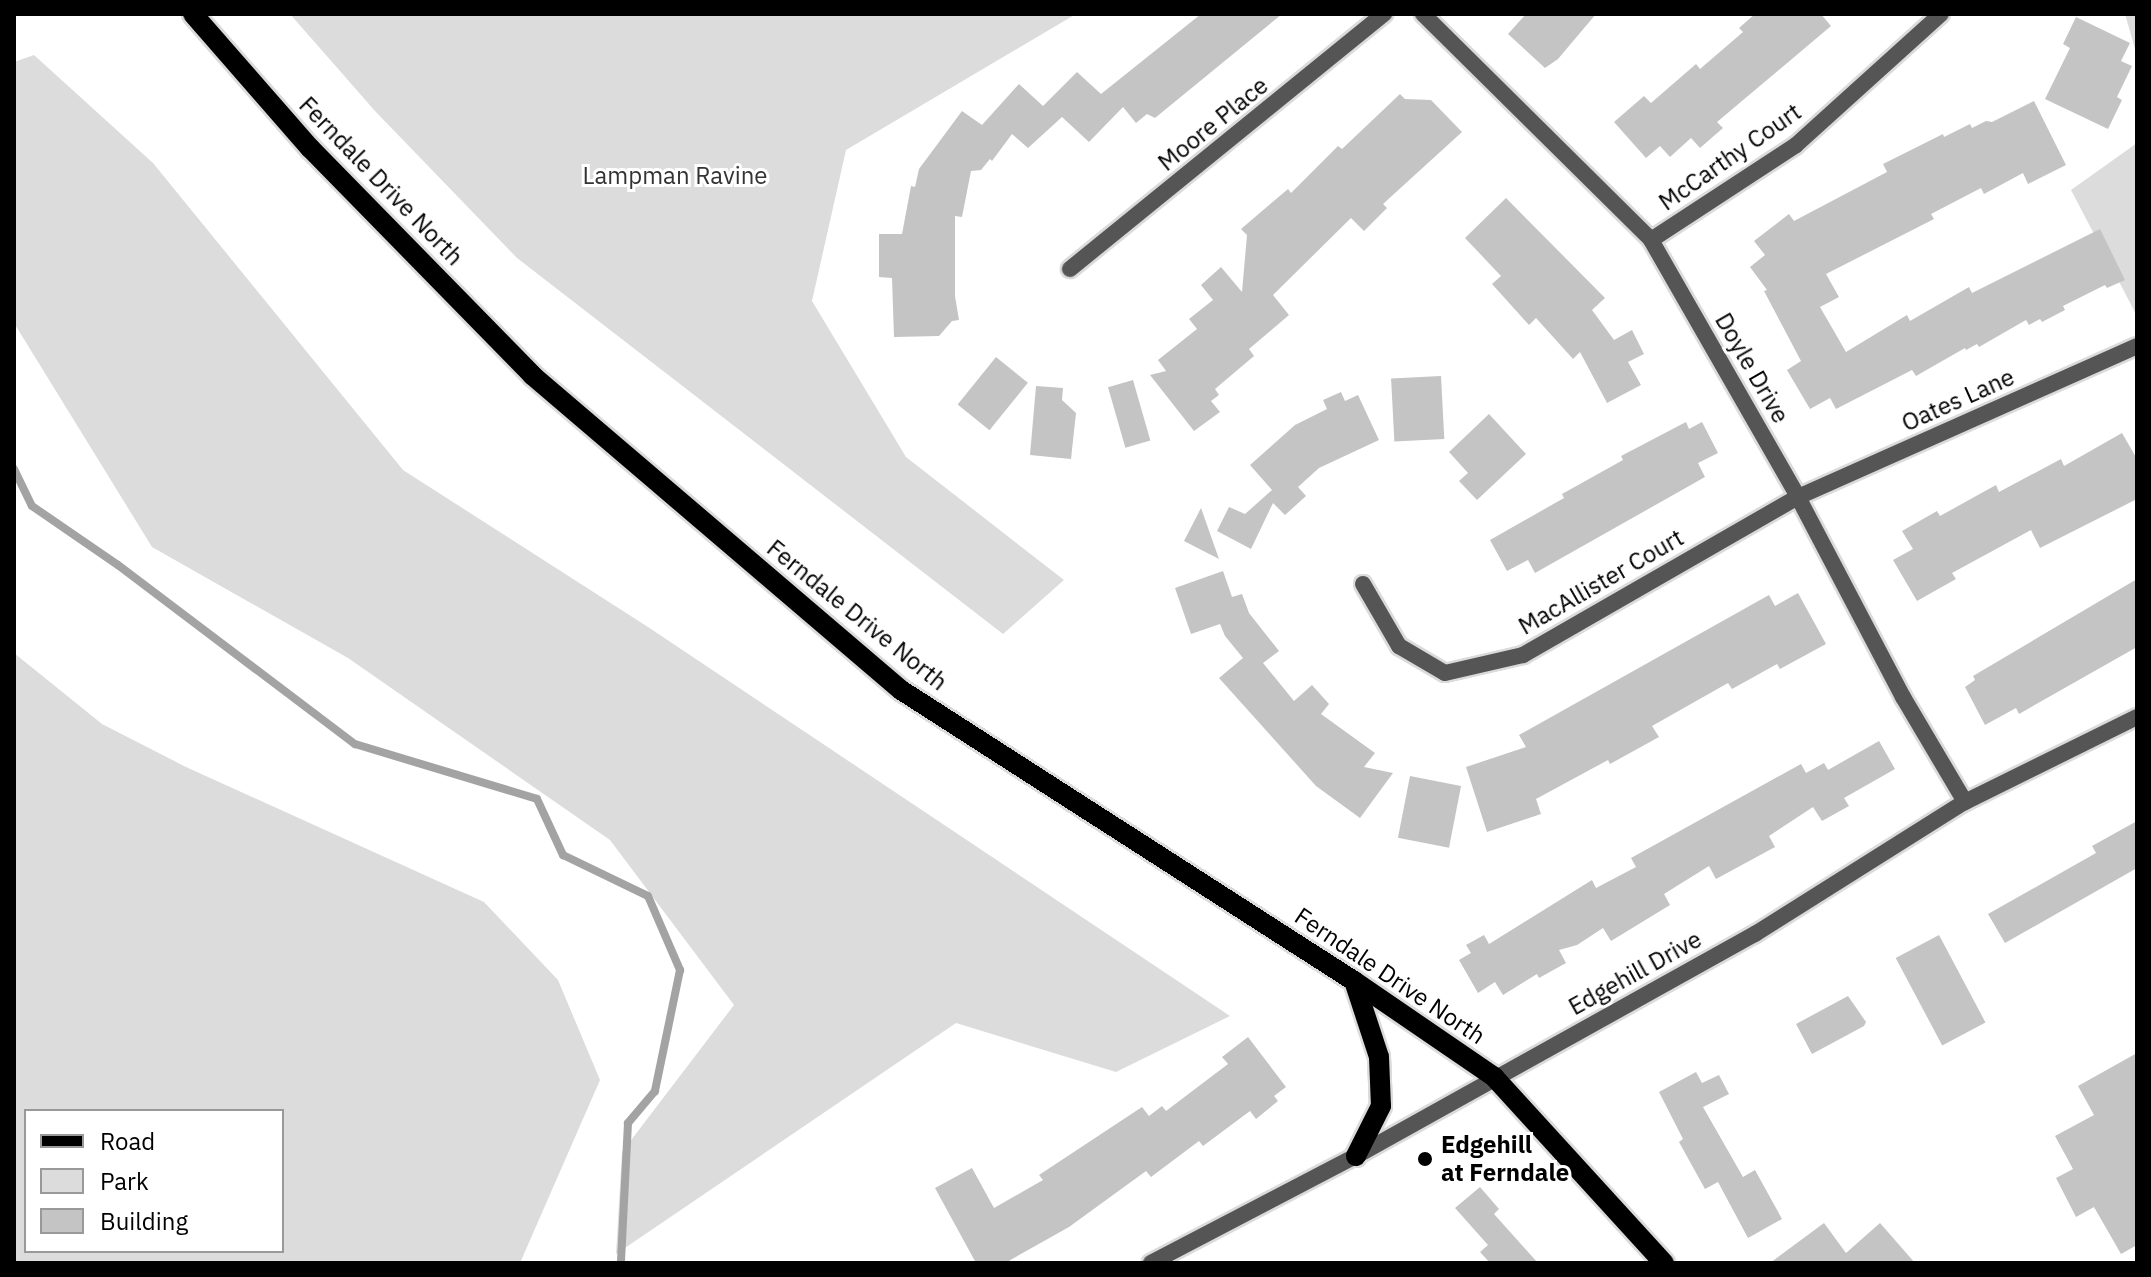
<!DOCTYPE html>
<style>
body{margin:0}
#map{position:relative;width:2151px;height:1277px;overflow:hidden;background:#fff;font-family:"IBM Plex Sans",sans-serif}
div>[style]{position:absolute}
.green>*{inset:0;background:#dcdcdc}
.stream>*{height:8px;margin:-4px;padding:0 4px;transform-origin:4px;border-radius:4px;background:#a3a3a3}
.building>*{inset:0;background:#c4c4c4;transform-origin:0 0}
.roads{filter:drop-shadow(2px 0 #dbdbdb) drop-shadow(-2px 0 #dbdbdb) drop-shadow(0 2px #dbdbdb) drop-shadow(0 -2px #dbdbdb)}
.minor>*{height:16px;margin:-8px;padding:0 8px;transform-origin:8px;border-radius:8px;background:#555}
.tertiary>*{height:16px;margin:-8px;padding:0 8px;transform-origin:8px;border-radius:8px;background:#555}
.primary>*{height:20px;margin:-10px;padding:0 10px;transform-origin:10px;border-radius:10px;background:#000}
.dots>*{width:22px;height:22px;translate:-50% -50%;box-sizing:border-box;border:4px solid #fff;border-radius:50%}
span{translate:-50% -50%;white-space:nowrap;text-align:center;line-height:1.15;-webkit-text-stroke:6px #fff;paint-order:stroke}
.street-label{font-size:24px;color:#000}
.park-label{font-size:24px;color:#333}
.poi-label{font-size:24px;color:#000;font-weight:700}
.left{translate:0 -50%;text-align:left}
.frame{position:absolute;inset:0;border:16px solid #000;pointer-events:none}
.legend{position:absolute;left:24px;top:1109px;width:260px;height:144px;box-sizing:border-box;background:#fff;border:2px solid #999;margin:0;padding:10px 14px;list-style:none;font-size:24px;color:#000}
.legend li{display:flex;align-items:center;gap:16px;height:40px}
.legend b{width:40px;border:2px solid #999}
</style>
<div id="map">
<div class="green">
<i style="clip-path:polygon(290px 14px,1076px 14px,846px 150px,812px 301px,906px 457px,1064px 580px,1003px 634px,517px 258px,375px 111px)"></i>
<i style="clip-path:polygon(2125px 14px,2137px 14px,2137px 56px)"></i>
<i style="clip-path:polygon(34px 55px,153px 163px,403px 470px,648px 627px,1230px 1016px,1116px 1072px,956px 1023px,616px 1254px,622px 1152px,734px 1005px,610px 840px,348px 658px,152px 547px,14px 323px,14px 62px)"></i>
<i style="clip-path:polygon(2137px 143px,2137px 316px,2071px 190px)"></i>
<i style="clip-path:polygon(evenodd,14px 653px,102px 724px,186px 767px,484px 902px,558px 980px,600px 1080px,520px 1263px,14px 1263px,14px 653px,282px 1111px,282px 1251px,26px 1251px,26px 1111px,282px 1111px)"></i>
</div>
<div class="stream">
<i style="left:14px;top:469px;width:41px;rotate:64.1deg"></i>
<i style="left:32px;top:506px;width:104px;rotate:34.5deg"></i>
<i style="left:118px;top:565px;width:297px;rotate:37.1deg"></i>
<i style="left:355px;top:744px;width:190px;rotate:16.8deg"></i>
<i style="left:537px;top:799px;width:62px;rotate:65.1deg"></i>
<i style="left:563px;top:855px;width:94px;rotate:25.8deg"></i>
<i style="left:648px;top:896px;width:81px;rotate:66.6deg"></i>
<i style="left:680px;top:970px;width:124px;rotate:101.7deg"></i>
<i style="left:655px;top:1091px;width:42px;rotate:130.2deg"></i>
<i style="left:628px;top:1123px;width:140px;rotate:92.9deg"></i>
</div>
<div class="building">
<i style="clip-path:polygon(1201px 14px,1282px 14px,1155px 118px,1147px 114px,1136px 123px,1123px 107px,1089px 142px,1062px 117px,1028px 148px,1012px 134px,992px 161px,990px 159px,981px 170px,971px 171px,962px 217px,955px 216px,955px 296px,959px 320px,952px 321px,939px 336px,894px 337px,892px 278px,879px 277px,879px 234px,902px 234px,911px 186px,915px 187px,919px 169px,962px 111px,982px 125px,1019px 84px,1043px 106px,1077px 72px,1101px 94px)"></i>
<i style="clip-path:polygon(1526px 14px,1596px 14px,1558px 59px,1545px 68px,1508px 34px)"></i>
<i style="clip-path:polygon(1755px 14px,1821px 14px,1831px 26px,1717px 122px,1723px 128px,1700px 148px,1691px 138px,1670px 157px,1660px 146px,1646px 158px,1614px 122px,1644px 96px,1651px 103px,1696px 64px,1700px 69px,1743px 32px,1739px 28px)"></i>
<i style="clip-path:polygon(2076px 17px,2130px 43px,2121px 61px,2132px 66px,2117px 97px,2122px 100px,2108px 129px,2045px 99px,2070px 48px,2063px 44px)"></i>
<i style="clip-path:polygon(1400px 94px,1405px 99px,1431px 100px,1462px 132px,1383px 204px,1387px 208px,1364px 231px,1351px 218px,1273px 295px,1289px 315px,1249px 349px,1254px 356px,1215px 389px,1219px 395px,1211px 401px,1220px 412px,1194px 431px,1150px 375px,1166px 371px,1158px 360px,1197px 329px,1189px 319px,1213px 300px,1201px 285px,1221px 267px,1242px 292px,1247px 235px,1241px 229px,1288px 189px,1291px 193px,1338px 146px,1342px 149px)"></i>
<i style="clip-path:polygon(2034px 101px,2066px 165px,2028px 184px,2023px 173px,1984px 194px,1981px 188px,1931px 214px,1934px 219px,1826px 274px,1839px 297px,1820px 307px,1846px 352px,1907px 315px,1910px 321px,1969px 287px,1972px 293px,2100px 229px,2125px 280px,2107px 288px,2105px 285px,2063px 306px,2065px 310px,2042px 322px,2040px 319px,2029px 325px,2026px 320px,1979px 347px,1977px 344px,1966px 350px,1965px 348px,1916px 376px,1912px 370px,1836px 409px,1830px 398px,1810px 409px,1787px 370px,1801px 361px,1764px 291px,1767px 290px,1750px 267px,1765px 255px,1754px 241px,1789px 214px,1794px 221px,1887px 172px,1883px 164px,1943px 134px,1944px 137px,1970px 124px,1972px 128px,1986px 121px,1992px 122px)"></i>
<i style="clip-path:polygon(1506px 198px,1605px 298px,1592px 310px,1614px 340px,1632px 330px,1644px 354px,1628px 362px,1641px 385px,1607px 403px,1580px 352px,1573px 359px,1536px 318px,1529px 325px,1492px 284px,1501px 276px,1465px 238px)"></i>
<i style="left:996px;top:357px;width:41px;height:61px;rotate:39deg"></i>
<i style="left:1441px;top:376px;width:63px;height:50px;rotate:87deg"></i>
<i style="left:1133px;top:380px;width:63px;height:26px;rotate:74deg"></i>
<i style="clip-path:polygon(1036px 386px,1063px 388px,1062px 400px,1076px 413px,1071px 459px,1030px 455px)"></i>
<i style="clip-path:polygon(1341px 392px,1345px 401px,1358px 395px,1379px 440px,1319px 468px,1298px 487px,1306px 496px,1285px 515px,1273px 503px,1251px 549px,1217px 531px,1229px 507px,1245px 514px,1272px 490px,1250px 465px,1295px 425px,1327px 409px,1323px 400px)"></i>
<i style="clip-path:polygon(1489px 414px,1526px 454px,1477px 500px,1459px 481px,1468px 473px,1449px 452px)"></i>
<i style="clip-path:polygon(1686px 422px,1689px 429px,1702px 422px,1718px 453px,1698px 463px,1705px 477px,1535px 573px,1528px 560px,1507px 571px,1490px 540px,1564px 498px,1562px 494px,1623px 460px,1621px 456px)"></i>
<i style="clip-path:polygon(2122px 433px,2137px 459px,2137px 499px,2040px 548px,2031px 530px,1952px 573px,1956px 579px,1917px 601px,1893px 560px,1913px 549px,1902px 531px,1937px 511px,1940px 516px,1996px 485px,1999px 492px,2061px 459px,2064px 466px)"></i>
<i style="clip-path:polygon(1201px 508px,1219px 559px,1184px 541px)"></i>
<i style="clip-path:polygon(1223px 571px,1232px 597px,1242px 594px,1249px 613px,1279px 651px,1263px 663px,1294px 701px,1312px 685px,1329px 704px,1321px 714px,1375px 753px,1364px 767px,1393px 773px,1360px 818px,1316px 786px,1219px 678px,1243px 658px,1225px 636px,1220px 624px,1191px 634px,1175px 588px)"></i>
<i style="clip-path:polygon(2137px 579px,2137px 647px,2019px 714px,2016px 708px,1985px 725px,1965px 687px,1975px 680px,1973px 676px)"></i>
<i style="clip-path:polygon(1798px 593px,1826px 644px,1780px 669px,1777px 664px,1732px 689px,1728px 683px,1652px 726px,1659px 737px,1610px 764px,1608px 760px,1536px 799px,1541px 814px,1487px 832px,1466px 767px,1526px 747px,1519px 735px,1769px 595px,1775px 606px)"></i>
<i style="clip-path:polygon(1879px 741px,1895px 769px,1844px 798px,1849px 806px,1822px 821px,1813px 807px,1769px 836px,1775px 847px,1716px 879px,1709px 866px,1664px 894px,1670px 905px,1611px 941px,1603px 928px,1577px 945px,1559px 950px,1566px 963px,1539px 978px,1537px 974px,1503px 995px,1495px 982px,1478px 993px,1459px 960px,1471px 953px,1466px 945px,1484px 935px,1489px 944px,1592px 880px,1596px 888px,1636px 867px,1631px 858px,1801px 764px,1806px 773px,1824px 763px,1828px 770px)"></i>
<i style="left:1410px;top:776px;width:52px;height:63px;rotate:11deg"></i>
<i style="clip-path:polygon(2137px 821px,2137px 868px,2005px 943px,1988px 914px,2096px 853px,2092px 846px)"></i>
<i style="left:1939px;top:935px;width:99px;height:49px;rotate:62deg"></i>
<i style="clip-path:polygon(1848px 996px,1866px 1022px,1864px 1026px,1812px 1054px,1796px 1024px)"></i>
<i style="clip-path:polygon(1248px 1037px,1286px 1087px,1274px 1096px,1278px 1101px,1256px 1119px,1250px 1111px,1203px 1146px,1199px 1141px,1151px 1177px,1146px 1171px,1069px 1227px,1005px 1263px,976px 1263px,935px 1188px,972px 1168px,994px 1208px,1043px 1180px,1039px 1175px,1142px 1107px,1149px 1116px,1162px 1106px,1166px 1111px,1228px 1064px,1222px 1057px)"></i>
<i style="clip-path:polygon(2137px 1053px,2137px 1245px,2121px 1254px,2094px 1207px,2076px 1217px,2056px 1178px,2073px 1169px,2055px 1136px,2094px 1115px,2078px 1086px)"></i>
<i style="clip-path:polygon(1696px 1072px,1702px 1083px,1719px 1075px,1729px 1094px,1703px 1107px,1743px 1177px,1755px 1170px,1782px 1219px,1748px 1238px,1718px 1182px,1705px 1189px,1679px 1142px,1683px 1139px,1659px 1092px)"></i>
<i style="clip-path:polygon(1480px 1187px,1499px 1209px,1494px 1214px,1538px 1263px,1490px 1263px,1480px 1252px,1488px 1245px,1455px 1208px)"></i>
<i style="clip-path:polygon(1824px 1223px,1846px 1253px,1880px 1223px,1915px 1263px,1770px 1263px)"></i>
</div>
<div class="roads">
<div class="minor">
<i style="left:1423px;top:14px;width:321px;rotate:44.7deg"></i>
<i style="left:1651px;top:240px;width:296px;rotate:60.2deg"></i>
<i style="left:1798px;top:497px;width:226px;rotate:62.3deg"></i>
<i style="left:1903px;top:697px;width:122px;rotate:59.4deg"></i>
<i style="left:1651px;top:240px;width:173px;rotate:-33.2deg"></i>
<i style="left:1796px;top:145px;width:195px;rotate:-42.1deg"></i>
<i style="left:1070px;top:269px;width:405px;rotate:-39.1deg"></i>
<i style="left:1363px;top:584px;width:72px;rotate:59.9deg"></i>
<i style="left:1399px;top:646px;width:53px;rotate:30.4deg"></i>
<i style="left:1445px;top:673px;width:80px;rotate:-13deg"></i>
<i style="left:1523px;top:655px;width:317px;rotate:-29.9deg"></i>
<i style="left:1798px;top:497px;width:371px;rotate:-24deg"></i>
</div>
<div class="tertiary">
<i style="left:1151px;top:1263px;width:231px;rotate:-27.6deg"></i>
<i style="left:1356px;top:1156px;width:457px;rotate:-29.1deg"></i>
<i style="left:1755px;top:934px;width:248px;rotate:-32.2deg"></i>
<i style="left:1965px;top:802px;width:192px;rotate:-26.3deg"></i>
</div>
<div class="primary">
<i style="left:193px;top:14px;width:178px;rotate:48.9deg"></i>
<i style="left:310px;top:148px;width:318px;rotate:45.6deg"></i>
<i style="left:532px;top:375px;width:485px;rotate:40.5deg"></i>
<i style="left:901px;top:690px;width:538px;rotate:32.72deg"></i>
<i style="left:1354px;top:981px;width:170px;rotate:34.4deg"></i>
<i style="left:1494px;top:1077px;width:252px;rotate:47.6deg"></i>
<i style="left:1354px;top:981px;width:80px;rotate:71.8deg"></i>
<i style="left:1379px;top:1057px;width:49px;rotate:87.7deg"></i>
<i style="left:1381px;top:1106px;width:56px;rotate:116.6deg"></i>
</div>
</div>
<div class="dots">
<i style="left:1425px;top:1159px;background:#000"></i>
</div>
<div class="street-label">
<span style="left:1213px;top:124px;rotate:-39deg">Moore Place</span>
<span style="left:1730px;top:157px;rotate:-35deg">McCarthy Court</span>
<span style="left:381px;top:181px;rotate:46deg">Ferndale Drive North</span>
<span style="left:1752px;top:368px;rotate:60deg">Doyle Drive</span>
<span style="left:1958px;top:400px;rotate:-24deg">Oates Lane</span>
<span style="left:1601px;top:582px;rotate:-30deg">MacAllister Court</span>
<span style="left:857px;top:615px;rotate:39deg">Ferndale Drive North</span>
<span style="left:1635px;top:973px;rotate:-29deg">Edgehill Drive</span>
<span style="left:1390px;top:976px;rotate:34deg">Ferndale Drive North</span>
</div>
<div class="park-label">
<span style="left:675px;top:176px">Lampman Ravine</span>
</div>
<div class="poi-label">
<span class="left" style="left:1441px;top:1159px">Edgehill<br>at Ferndale</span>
</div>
<div class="frame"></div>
<ul class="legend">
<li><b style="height:10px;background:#000"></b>Road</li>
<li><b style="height:22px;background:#dcdcdc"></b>Park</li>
<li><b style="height:22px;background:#c4c4c4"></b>Building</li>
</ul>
</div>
